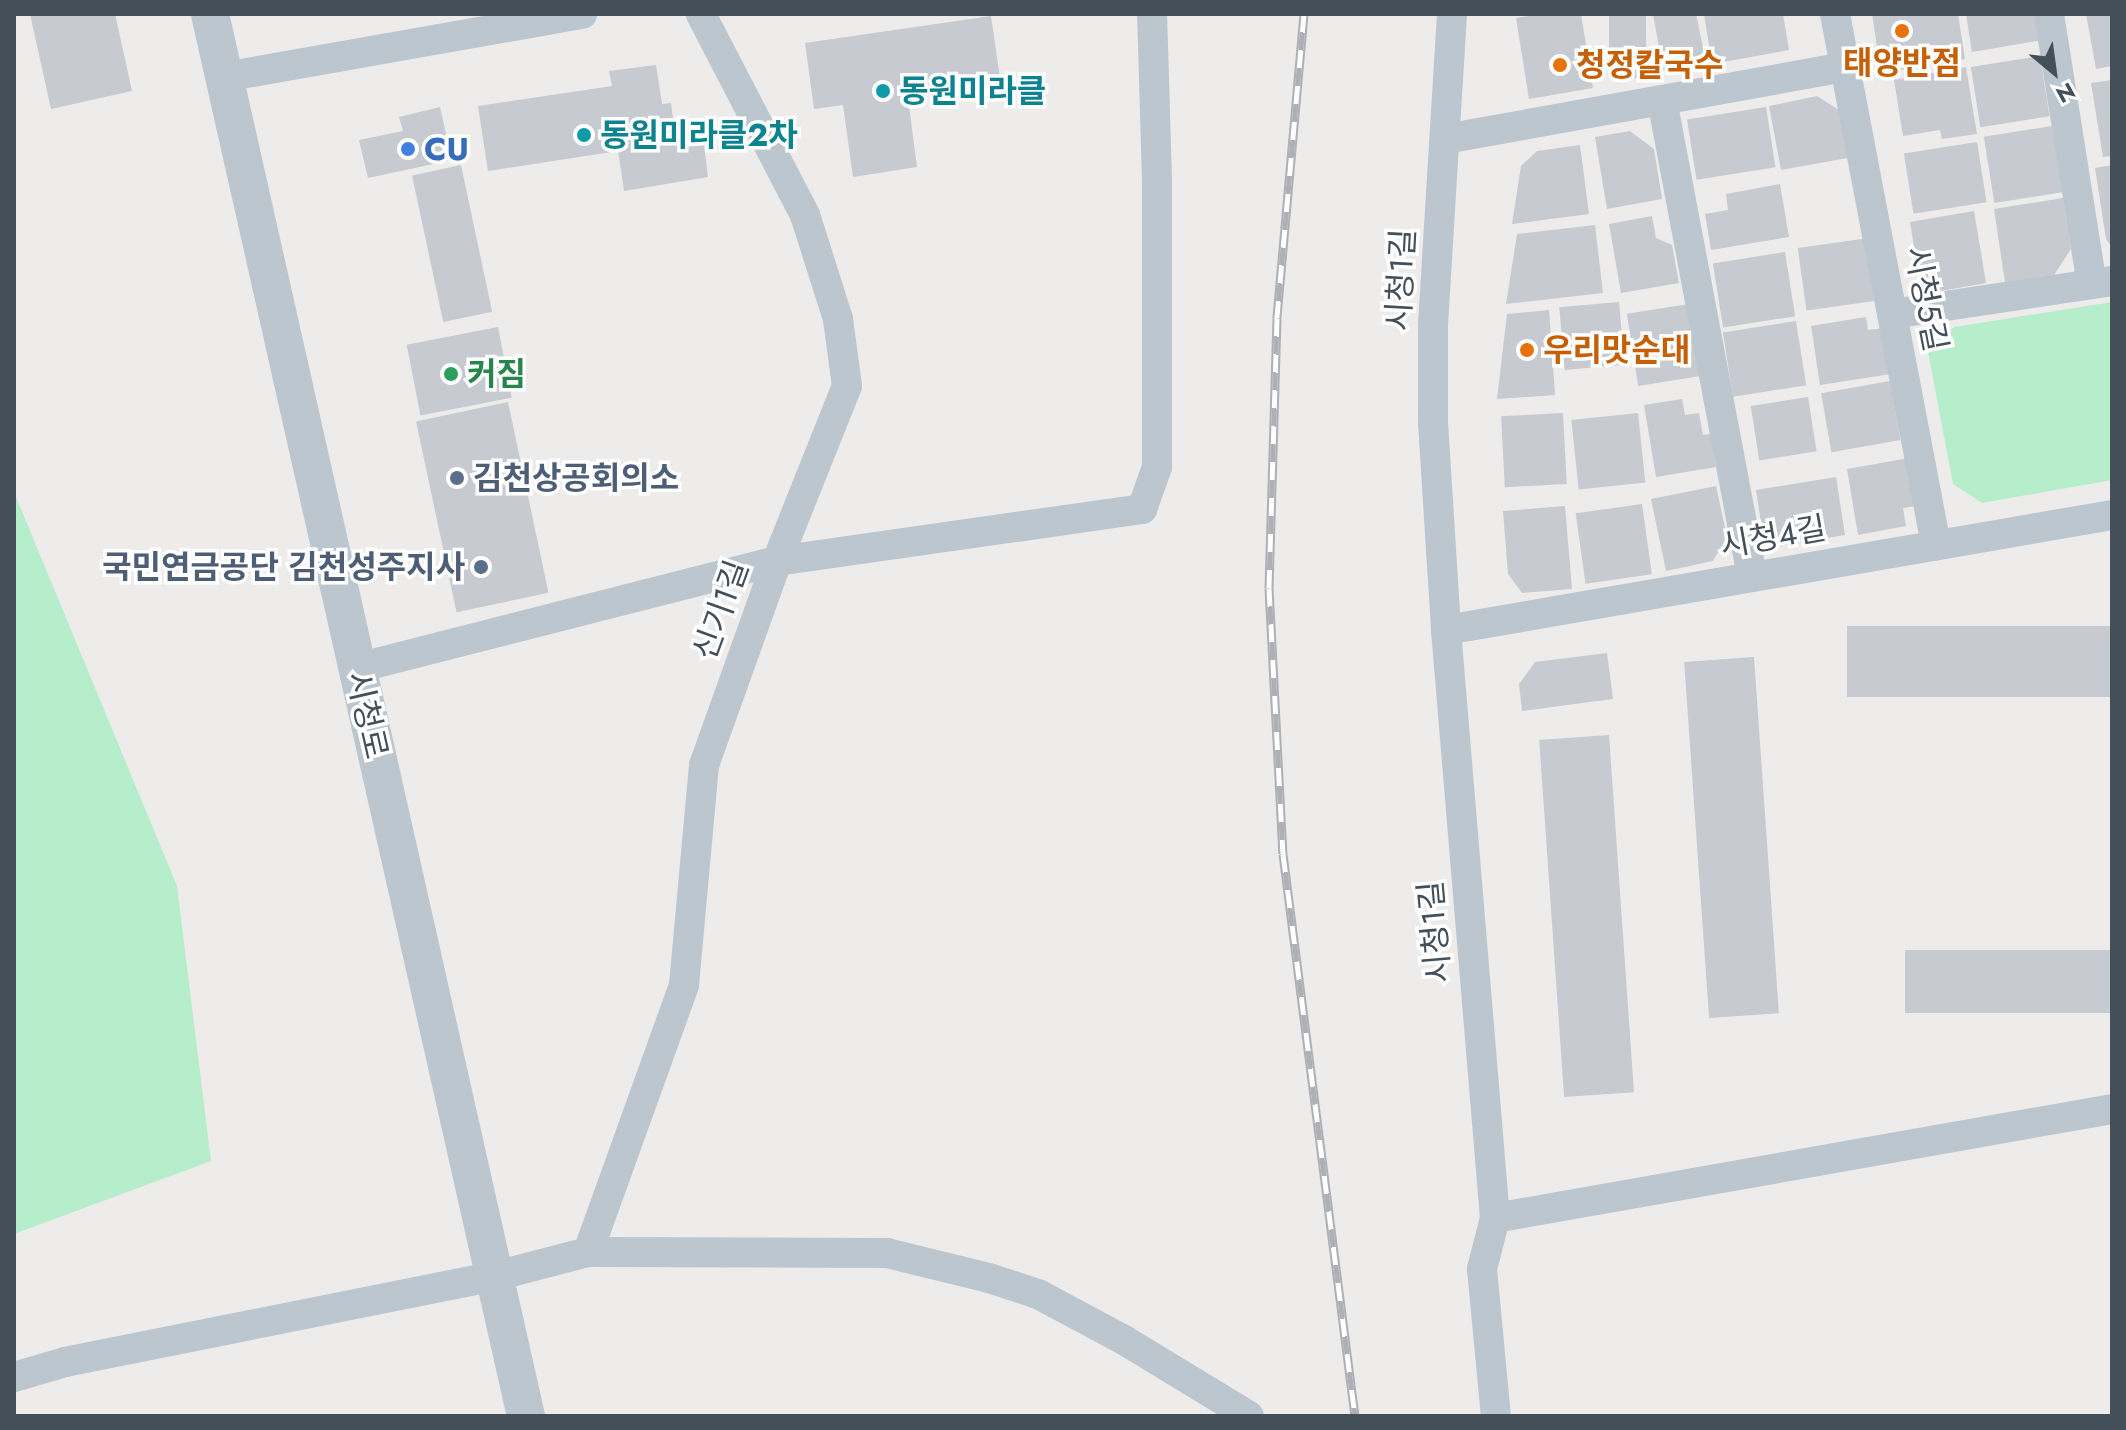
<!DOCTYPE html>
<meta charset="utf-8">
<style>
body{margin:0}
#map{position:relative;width:2126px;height:1430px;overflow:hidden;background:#eeebeb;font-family:Jost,"Noto Sans KR",sans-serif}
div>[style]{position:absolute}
.green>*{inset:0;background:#b6eecb}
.building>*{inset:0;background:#c7cad0;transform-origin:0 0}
.minor>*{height:30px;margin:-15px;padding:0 15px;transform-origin:15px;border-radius:15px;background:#bbc6ce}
.tertiary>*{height:38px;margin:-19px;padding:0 19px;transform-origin:19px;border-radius:19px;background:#bbc6ce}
.rail>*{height:9px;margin-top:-4.5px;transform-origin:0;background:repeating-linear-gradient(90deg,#fff 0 18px,#adb1b6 0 36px);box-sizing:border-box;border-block:2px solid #adb1b6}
.dots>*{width:22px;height:22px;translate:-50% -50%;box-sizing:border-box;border:4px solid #fff;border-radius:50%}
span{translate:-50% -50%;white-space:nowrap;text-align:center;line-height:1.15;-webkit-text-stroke:7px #fff;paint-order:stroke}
.food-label{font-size:32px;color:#c56008;font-weight:700}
.left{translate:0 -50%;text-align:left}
.culture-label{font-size:32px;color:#0d838f;font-weight:700}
.shop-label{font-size:32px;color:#366cbe;font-weight:700}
.street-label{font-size:32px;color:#434f59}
.leisure-label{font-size:32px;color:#27864d;font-weight:700}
.service-label{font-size:32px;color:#4e5e75;font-weight:700}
.right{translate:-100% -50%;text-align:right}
.frame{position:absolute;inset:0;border:16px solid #434f59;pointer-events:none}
.north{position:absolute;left:2014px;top:32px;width:80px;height:80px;-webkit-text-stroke:6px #fff;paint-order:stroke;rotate:151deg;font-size:22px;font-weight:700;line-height:32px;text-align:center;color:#434f59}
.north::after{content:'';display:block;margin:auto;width:28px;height:36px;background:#434f59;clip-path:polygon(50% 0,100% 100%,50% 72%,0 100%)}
</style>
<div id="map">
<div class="green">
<i style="clip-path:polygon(2112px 302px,2112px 480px,1982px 503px,1953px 484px,1928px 352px,1954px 327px)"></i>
<i style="clip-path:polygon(14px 492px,177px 886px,211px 1161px,14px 1234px)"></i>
</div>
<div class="building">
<i style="clip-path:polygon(30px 14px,115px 14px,132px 91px,51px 109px)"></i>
<i style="clip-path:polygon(1542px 14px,1581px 14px,1593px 88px,1529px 99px,1516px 18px)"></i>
<i style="left:1609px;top:14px;width:37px;height:64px"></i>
<i style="clip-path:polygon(1653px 14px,1696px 14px,1706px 62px,1663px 69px)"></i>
<i style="clip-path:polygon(1704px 14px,1783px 14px,1789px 50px,1712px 64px)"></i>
<i style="clip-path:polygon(1872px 14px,1958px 14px,1965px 59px,1881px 73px)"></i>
<i style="clip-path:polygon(1966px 14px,2039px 14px,2043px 40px,1972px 52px)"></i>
<i style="clip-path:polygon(2086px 14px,2112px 14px,2112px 66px,2096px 69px)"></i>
<i style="clip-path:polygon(991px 16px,1001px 85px,908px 98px,917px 167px,853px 177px,843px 105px,814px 109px,805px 43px)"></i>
<i style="left:2040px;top:56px;width:61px;height:70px;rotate:81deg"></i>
<i style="clip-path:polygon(656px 65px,662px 104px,671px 103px,674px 125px,683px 124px,687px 147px,704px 145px,708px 177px,624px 191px,618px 151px,488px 171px,478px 106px,612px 86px,609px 71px)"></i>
<i style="clip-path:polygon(1966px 67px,1977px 134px,1942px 139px,1940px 130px,1903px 136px,1894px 80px)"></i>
<i style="clip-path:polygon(2112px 80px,2112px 156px,2103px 157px,2091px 83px)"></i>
<i style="clip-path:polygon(1817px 96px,1845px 114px,1853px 157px,1781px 170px,1769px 106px)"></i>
<i style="clip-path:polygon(440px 107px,452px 160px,368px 178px,359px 140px,403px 131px,399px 117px)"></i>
<i style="left:1766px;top:107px;width:61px;height:80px;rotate:81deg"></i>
<i style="left:2052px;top:126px;width:67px;height:69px;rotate:81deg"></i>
<i style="clip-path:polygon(1630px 131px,1654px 149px,1662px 199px,1607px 209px,1595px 137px)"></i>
<i style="left:1977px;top:142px;width:61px;height:74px;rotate:81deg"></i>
<i style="clip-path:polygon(1580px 145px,1589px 214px,1512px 224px,1521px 166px,1537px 151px)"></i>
<i style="left:461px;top:165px;width:150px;height:50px;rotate:78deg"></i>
<i style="clip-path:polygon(2112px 165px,2112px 247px,2106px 239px,2095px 168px)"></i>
<i style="clip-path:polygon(1780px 184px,1789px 237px,1711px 250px,1705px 214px,1728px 210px,1726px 194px)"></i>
<i style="clip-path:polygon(2063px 198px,2071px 249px,2054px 275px,2005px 282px,1994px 209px)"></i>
<i style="clip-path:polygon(1974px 211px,1986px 283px,1941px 291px,1919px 278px,1910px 222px)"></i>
<i style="clip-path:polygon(1652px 216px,1656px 238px,1672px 245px,1679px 283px,1621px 293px,1609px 224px)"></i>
<i style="clip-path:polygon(1595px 225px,1603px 293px,1506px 304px,1517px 234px)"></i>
<i style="left:1869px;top:238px;width:63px;height:72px;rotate:82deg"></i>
<i style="left:1785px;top:252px;width:65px;height:73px;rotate:81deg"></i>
<i style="left:1619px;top:302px;width:63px;height:60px;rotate:85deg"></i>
<i style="left:1689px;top:304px;width:73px;height:63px;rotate:81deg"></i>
<i style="clip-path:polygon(1549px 310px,1555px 395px,1497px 399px,1507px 314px)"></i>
<i style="clip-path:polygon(1866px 317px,1868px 330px,1884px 328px,1891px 374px,1820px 385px,1811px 326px)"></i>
<i style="left:1796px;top:321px;width:65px;height:74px;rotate:81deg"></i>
<i style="left:498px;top:327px;width:72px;height:93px;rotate:79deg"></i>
<i style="left:1890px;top:381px;width:60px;height:70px;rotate:80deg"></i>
<i style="left:1808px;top:397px;width:55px;height:58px;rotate:81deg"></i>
<i style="clip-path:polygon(1682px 399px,1685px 415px,1699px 413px,1703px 435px,1711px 434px,1716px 467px,1656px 477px,1644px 405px)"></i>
<i style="left:508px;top:402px;width:195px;height:94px;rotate:78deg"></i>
<i style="left:1563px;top:413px;width:71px;height:62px;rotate:87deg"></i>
<i style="left:1638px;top:413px;width:70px;height:67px;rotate:84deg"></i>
<i style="clip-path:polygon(1909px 458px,1918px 506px,1903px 508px,1906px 526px,1858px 535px,1847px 469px)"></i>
<i style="clip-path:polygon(1836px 477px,1845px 535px,1779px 546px,1762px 529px,1756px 490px)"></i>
<i style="clip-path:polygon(1716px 486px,1727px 537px,1713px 561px,1666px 571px,1651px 499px)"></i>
<i style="left:1642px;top:504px;width:71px;height:67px;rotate:82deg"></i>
<i style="clip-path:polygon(1565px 506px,1572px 589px,1522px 593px,1508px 574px,1503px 511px)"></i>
<i style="left:2112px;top:626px;width:71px;height:265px;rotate:90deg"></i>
<i style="clip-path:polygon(1607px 653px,1613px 699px,1522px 711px,1519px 684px,1535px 662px)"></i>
<i style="left:1754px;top:657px;width:357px;height:70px;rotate:86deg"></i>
<i style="left:1609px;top:735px;width:358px;height:70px;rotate:86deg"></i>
<i style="left:2112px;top:950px;width:63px;height:207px;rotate:90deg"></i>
</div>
<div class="minor">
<i style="left:1452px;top:14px;width:311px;rotate:93.5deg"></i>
<i style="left:1433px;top:324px;width:98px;rotate:90deg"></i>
<i style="left:1433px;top:422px;width:208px;rotate:86.4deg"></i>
<i style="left:1446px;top:630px;width:590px;rotate:85.24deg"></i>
<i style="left:1495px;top:1218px;width:627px;rotate:-10.02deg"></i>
<i style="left:1835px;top:14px;width:541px;rotate:79.23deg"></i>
<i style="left:2049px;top:14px;width:273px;rotate:81deg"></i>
<i style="left:224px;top:77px;width:364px;rotate:-10deg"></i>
<i style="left:1662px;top:100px;width:485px;rotate:79.3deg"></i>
<i style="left:1445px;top:139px;width:406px;rotate:-10.2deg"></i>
<i style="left:1892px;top:314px;width:222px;rotate:-8.5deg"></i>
<i style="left:1446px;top:630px;width:676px;rotate:-9.8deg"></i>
<i style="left:357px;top:668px;width:433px;rotate:-14.3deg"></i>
<i style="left:777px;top:561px;width:369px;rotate:-8.1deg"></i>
<i style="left:1142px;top:509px;width:45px;rotate:-70.3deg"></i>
<i style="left:1157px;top:467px;width:287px;rotate:-90deg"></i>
<i style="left:1157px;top:180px;width:166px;rotate:-91.7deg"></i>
<i style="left:1495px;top:1218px;width:53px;rotate:104.3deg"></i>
<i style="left:1482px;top:1269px;width:148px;rotate:84.6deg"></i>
<i style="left:588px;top:1252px;width:284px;rotate:-70.2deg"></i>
<i style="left:684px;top:985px;width:221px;rotate:-84.8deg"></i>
<i style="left:704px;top:765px;width:217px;rotate:-70.3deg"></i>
<i style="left:777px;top:561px;width:188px;rotate:-68.2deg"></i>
<i style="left:847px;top:386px;width:68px;rotate:-97.7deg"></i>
<i style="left:838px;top:319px;width:109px;rotate:-107.6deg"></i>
<i style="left:805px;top:215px;width:226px;rotate:-117.4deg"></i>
<i style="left:14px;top:1377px;width:53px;rotate:-16.4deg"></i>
<i style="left:65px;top:1362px;width:439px;rotate:-11.3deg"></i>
<i style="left:495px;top:1276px;width:96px;rotate:-14.5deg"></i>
<i style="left:588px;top:1252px;width:299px;rotate:0.2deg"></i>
<i style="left:887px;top:1253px;width:105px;rotate:13.8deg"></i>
<i style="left:989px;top:1278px;width:52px;rotate:18.1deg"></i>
<i style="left:1038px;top:1294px;width:98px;rotate:28.1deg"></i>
<i style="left:1124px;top:1340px;width:146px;rotate:31.3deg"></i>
</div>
<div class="tertiary">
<i style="left:210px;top:14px;width:1437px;rotate:77.3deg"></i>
</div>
<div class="rail">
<i style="left:1304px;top:14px;width:305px;rotate:95.1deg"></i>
<i style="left:1277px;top:318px;width:270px;rotate:91.7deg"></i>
<i style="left:1269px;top:588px;width:266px;rotate:87deg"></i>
<i style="left:1283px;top:854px;width:567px;rotate:82.7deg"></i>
</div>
<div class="dots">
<i style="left:1902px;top:31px;background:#e8710a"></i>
<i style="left:1560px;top:65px;background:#e8710a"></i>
<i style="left:883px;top:91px;background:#0f9aa8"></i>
<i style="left:584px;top:135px;background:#0f9aa8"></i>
<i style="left:408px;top:149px;background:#3f7fe0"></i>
<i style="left:1527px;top:350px;background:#e8710a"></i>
<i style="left:451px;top:374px;background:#2e9e5b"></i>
<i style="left:457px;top:478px;background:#5c6f8a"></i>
<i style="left:481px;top:567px;background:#5c6f8a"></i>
</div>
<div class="food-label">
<span style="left:1902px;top:63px">태양반점</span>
<span class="left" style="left:1576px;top:65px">청정칼국수</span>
<span class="left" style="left:1543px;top:350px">우리맛순대</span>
</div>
<div class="culture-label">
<span class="left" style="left:899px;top:91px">동원미라클</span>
<span class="left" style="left:600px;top:135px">동원미라클2차</span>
</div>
<div class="shop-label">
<span class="left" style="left:424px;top:149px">CU</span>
</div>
<div class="street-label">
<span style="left:1401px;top:280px;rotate:-87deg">시청1길</span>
<span style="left:1926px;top:299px;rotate:79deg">시청5길</span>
<span style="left:1773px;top:537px;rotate:-10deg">시청4길</span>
<span style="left:721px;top:610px;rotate:-70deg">신기1길</span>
<span style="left:367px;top:715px;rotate:77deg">시청로</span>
<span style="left:1435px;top:932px;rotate:-95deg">시청1길</span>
</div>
<div class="leisure-label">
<span class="left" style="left:467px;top:374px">커짐</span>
</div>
<div class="service-label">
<span class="left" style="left:473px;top:478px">김천상공회의소</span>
<span class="right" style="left:465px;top:567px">국민연금공단 김천성주지사</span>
</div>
<div class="frame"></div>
<div class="north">N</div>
</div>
